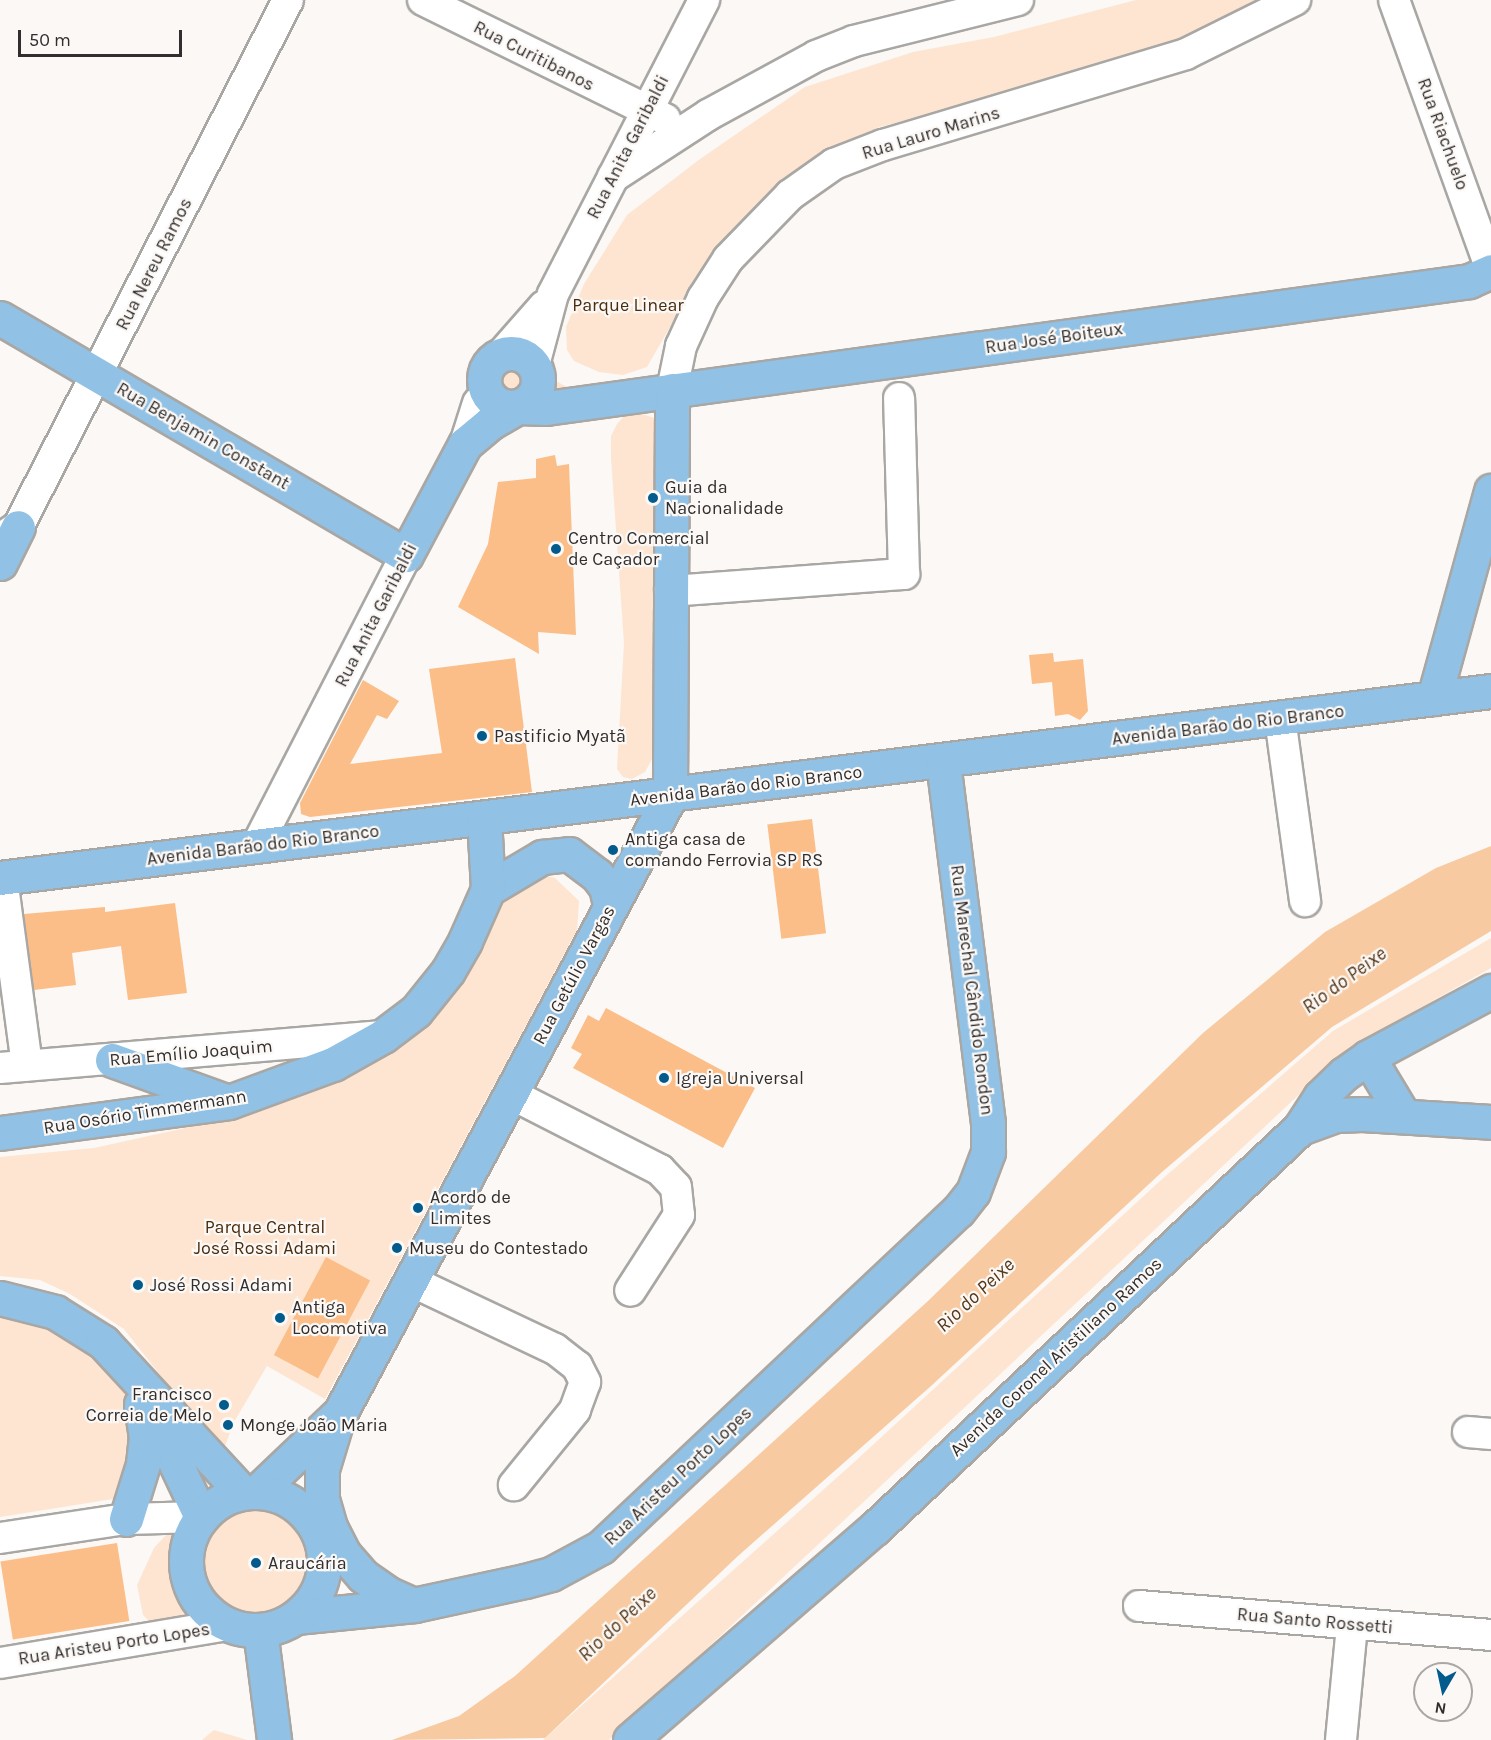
<!DOCTYPE html>
<meta charset="utf-8">
<style>
body{margin:0}
#map{position:relative;width:1491px;height:1740px;overflow:hidden;background:#fbf8f5;font-family:Karla,sans-serif}
div>[style]{position:absolute}
.green>*{inset:0;background:#fde5d1}
.round{border-radius:50%}
.water>*{inset:0;background:#f8caa2}
.building>*{inset:0;background:#fbbe88;transform-origin:0 0}
.roads{filter:drop-shadow(2px 0 #a9a7a4) drop-shadow(-2px 0 #a9a7a4) drop-shadow(0 2px #a9a7a4) drop-shadow(0 -2px #a9a7a4)}
.minor>*{height:30px;margin:-15px;padding:0 15px;transform-origin:15px;border-radius:15px;background:#fff}
.major>*{height:33px;margin:-16.5px;padding:0 16.5px;transform-origin:16.5px;border-radius:16.5px;background:#91c1e4}
.major>.ring{margin:-16.5px;padding:0;box-sizing:content-box;background:none;border:33px solid #91c1e4;border-radius:50%}
.dots>*{width:16px;height:16px;translate:-50% -50%;box-sizing:border-box;border:3px solid #fbf8f5;border-radius:50%}
span{translate:-50% -50%;white-space:nowrap;text-align:center;line-height:1.15;-webkit-text-stroke:4.5px #fbf8f5;paint-order:stroke}
.street-label{font-size:18px;color:#302e2e}
.park-label{font-size:18px;color:#4a2c0e}
.poi-label{font-size:18px;color:#302e2e}
.left{translate:0 -50%;text-align:left}
.right{translate:-100% -50%;text-align:right}
.water-label{font-size:20px;color:#56381a;font-style:italic}
.north{position:absolute;left:1413px;top:1662px;width:60px;height:60px;box-sizing:border-box;background:#fbf8f5;border:2px solid #aaa7a5;border-radius:50%;rotate:189deg;font-size:16px;font-weight:700;line-height:24px;text-align:center;color:#302e2e}
.north::after{content:'';display:block;margin:auto;width:21px;height:27px;background:#025b8c;clip-path:polygon(50% 0,100% 100%,50% 72%,0 100%)}
.scale{position:absolute;left:18px;top:30px;width:164px;height:27px;box-sizing:border-box;border:3px solid #302e2e;border-top:0;padding-left:8px;font-size:18px;line-height:21px;white-space:nowrap;color:#302e2e;-webkit-text-stroke:4px #fbf8f5;paint-order:stroke}
</style>
<div id="map">
<div class="green">
<i style="clip-path:polygon(1136px 0,1275px 0,1227px 26px,1031px 89px,879px 127px,823px 155px,787px 181px,742px 223px,697px 280px,647px 367px,623px 375px,599px 372px,574px 361px,567px 350px,566px 327px,584px 284px,627px 215px,700px 159px,805px 87px,913px 52px,994px 37px)"></i>
<i class="round" style="left:498px;top:365px;width:28px;height:28px"></i>
<i style="clip-path:polygon(548px 376px,563px 385px,582px 392px,539px 392px)"></i>
<i style="clip-path:polygon(636px 412px,654px 418px,660px 429px,652px 759px,645px 772px,632px 779px,623px 777px,617px 769px,624px 643px,611px 458px,611px 436px,617px 424px,625px 415px)"></i>
<i style="clip-path:polygon(537px 874px,555px 878px,579px 901px,577px 930px,325px 1399px,267px 1366px,234px 1422px,222px 1454px,124px 1329px,70px 1294px,40px 1280px,0 1276px,0 1157px,94px 1148px,199px 1125px,276px 1105px,338px 1078px,424px 1023px,456px 989px,477px 954px,500px 898px)"></i>
<i style="clip-path:polygon(1491px 938px,1491px 968px,1350px 1047px,609px 1740px,543px 1740px,851px 1465px,1160px 1181px,1333px 1031px)"></i>
<i style="clip-path:polygon(0 1308px,82px 1336px,129px 1391px,138px 1419px,119px 1498px,0 1517px)"></i>
<i class="round" style="left:199px;top:1504px;width:112px;height:112px"></i>
<i style="clip-path:polygon(168px 1533px,175px 1537px,176px 1586px,185px 1619px,152px 1624px,143px 1615px,137px 1585px,154px 1548px)"></i>
<i style="clip-path:polygon(214px 1730px,247px 1740px,202px 1740px)"></i>
</div>
<div class="water">
<i style="clip-path:polygon(1491px 846px,1491px 931px,1332px 1027px,1162px 1172px,931px 1386px,738px 1556px,545px 1738px,392px 1740px,459px 1716px,515px 1676px,928px 1301px,1203px 1033px,1325px 932px,1436px 868px)"></i>
</div>
<div class="building">
<i style="clip-path:polygon(555px 455px,557px 466px,569px 464px,576px 635px,538px 632px,539px 654px,458px 607px,488px 544px,498px 482px,536px 478px,536px 459px)"></i>
<i style="clip-path:polygon(1053px 653px,1054px 662px,1083px 659px,1088px 711px,1080px 720px,1068px 714px,1055px 716px,1052px 682px,1032px 684px,1029px 655px)"></i>
<i style="clip-path:polygon(515px 658px,532px 792px,310px 817px,301px 814px,300px 803px,363px 680px,399px 701px,387px 719px,377px 715px,350px 764px,442px 753px,429px 669px)"></i>
<i style="left:812px;top:819px;width:115px;height:45px;rotate:83deg"></i>
<i style="clip-path:polygon(175px 903px,187px 993px,128px 1000px,121px 946px,72px 953px,76px 985px,34px 990px,24px 914px,105px 907px,105px 912px)"></i>
<i style="clip-path:polygon(606px 1008px,755px 1088px,723px 1148px,573px 1068px,582px 1054px,571px 1048px,588px 1015px,599px 1021px)"></i>
<i style="left:326px;top:1257px;width:50px;height:111px;rotate:28deg"></i>
<i style="left:117px;top:1543px;width:79px;height:118px;rotate:81deg"></i>
</div>
<div class="roads">
<div class="minor">
<i style="left:423px;top:0;width:270px;rotate:26.2deg"></i>
<i style="left:1394px;top:0;width:286px;rotate:70.2deg"></i>
<i style="left:613px;top:177px;width:113px;rotate:-33.1deg"></i>
<i style="left:708px;top:115px;width:123px;rotate:-28.6deg"></i>
<i style="left:816px;top:56px;width:41px;rotate:-21.5deg"></i>
<i style="left:854px;top:41px;width:169px;rotate:-14deg"></i>
<i style="left:502px;top:354px;width:64px;rotate:-48.8deg"></i>
<i style="left:534px;top:365px;width:73px;rotate:-75deg"></i>
<i style="left:553px;top:294px;width:331px;rotate:-62.8deg"></i>
<i style="left:672px;top:390px;width:45px;rotate:-78.4deg"></i>
<i style="left:681px;top:346px;width:53px;rotate:-65.4deg"></i>
<i style="left:703px;top:298px;width:46px;rotate:-57.3deg"></i>
<i style="left:728px;top:259px;width:89px;rotate:-45.9deg"></i>
<i style="left:790px;top:195px;width:54px;rotate:-35.2deg"></i>
<i style="left:834px;top:164px;width:53px;rotate:-21.2deg"></i>
<i style="left:883px;top:145px;width:316px;rotate:-16.7deg"></i>
<i style="left:1186px;top:54px;width:122px;rotate:-26.4deg"></i>
<i style="left:465px;top:444px;width:43px;rotate:-72.4deg"></i>
<i style="left:0;top:539px;width:22px;rotate:-34deg"></i>
<i style="left:18px;top:527px;width:592px;rotate:-62.87deg"></i>
<i style="left:670px;top:591px;width:235px;rotate:-4.2deg"></i>
<i style="left:904px;top:574px;width:176px;rotate:-91.6deg"></i>
<i style="left:1280px;top:718px;width:185px;rotate:82.2deg"></i>
<i style="left:257px;top:845px;width:326px;rotate:-62.8deg"></i>
<i style="left:2px;top:878px;width:189px;rotate:82.4deg"></i>
<i style="left:0;top:1068px;width:384px;rotate:-4.8deg"></i>
<i style="left:511px;top:1094px;width:167px;rotate:27deg"></i>
<i style="left:660px;top:1170px;width:23px;rotate:47deg"></i>
<i style="left:676px;top:1187px;width:28px;rotate:84deg"></i>
<i style="left:679px;top:1215px;width:90px;rotate:122.8deg"></i>
<i style="left:413px;top:1282px;width:157px;rotate:25.3deg"></i>
<i style="left:555px;top:1349px;width:28px;rotate:38deg"></i>
<i style="left:577px;top:1366px;width:18px;rotate:63deg"></i>
<i style="left:585px;top:1382px;width:30px;rotate:110deg"></i>
<i style="left:575px;top:1410px;width:97px;rotate:129.1deg"></i>
<i style="left:1468px;top:1432px;width:23px;rotate:5deg"></i>
<i style="left:0;top:1538px;width:127px;rotate:-8.6deg"></i>
<i style="left:126px;top:1519px;width:75px;rotate:-1.5deg"></i>
<i style="left:1139px;top:1606px;width:353px;rotate:4.7deg"></i>
<i style="left:0;top:1663px;width:231px;rotate:-9.5deg"></i>
<i style="left:1341px;top:1740px;width:116px;rotate:-84.5deg"></i>
</div>
<div class="major">
<i style="left:0;top:318px;width:470px;rotate:30.3deg"></i>
<i style="left:406px;top:555px;width:126px;rotate:-62deg"></i>
<i style="left:465px;top:444px;width:33px;rotate:-40deg"></i>
<i style="left:490px;top:423px;width:32px;rotate:-30deg"></i>
<i style="left:518px;top:407px;width:28px;rotate:2deg"></i>
<i style="left:546px;top:408px;width:932px;rotate:-7.83deg"></i>
<i style="left:1469px;top:281px;width:24px;rotate:-24deg"></i>
<i class="ring" style="left:484px;top:353px;width:21px;height:21px"></i>
<i style="left:0;top:563px;width:40px;rotate:-63.4deg"></i>
<i style="left:1434px;top:698px;width:215px;rotate:-74.6deg"></i>
<i style="left:0;top:878px;width:1503px;rotate:-7.15deg"></i>
<i style="left:488px;top:889px;width:63px;rotate:-30.7deg"></i>
<i style="left:542px;top:857px;width:27px;rotate:-6deg"></i>
<i style="left:569px;top:854px;width:35px;rotate:37deg"></i>
<i style="left:597px;top:875px;width:15px;rotate:53deg"></i>
<i style="left:606px;top:887px;width:18px;rotate:77deg"></i>
<i style="left:1368px;top:1057px;width:68px;rotate:58.9deg"></i>
<i style="left:112px;top:1060px;width:118px;rotate:19.8deg"></i>
<i style="left:1300px;top:1128px;width:38px;rotate:-20deg"></i>
<i style="left:1336px;top:1115px;width:26px;rotate:-2deg"></i>
<i style="left:1362px;top:1114px;width:129px;rotate:3.5deg"></i>
<i style="left:0;top:1133px;width:231px;rotate:-7.7deg"></i>
<i style="left:229px;top:1102px;width:111px;rotate:-20.1deg"></i>
<i style="left:333px;top:1064px;width:57px;rotate:-29.2deg"></i>
<i style="left:383px;top:1036px;width:41px;rotate:-37.1deg"></i>
<i style="left:416px;top:1011px;width:51px;rotate:-51.3deg"></i>
<i style="left:448px;top:971px;width:34px;rotate:-60deg"></i>
<i style="left:465px;top:941px;width:57px;rotate:-66.1deg"></i>
<i style="left:488px;top:889px;width:71px;rotate:-93.2deg"></i>
<i style="left:0;top:1298px;width:57px;rotate:14.3deg"></i>
<i style="left:55px;top:1312px;width:57px;rotate:32deg"></i>
<i style="left:103px;top:1342px;width:205px;rotate:47.2deg"></i>
<i style="left:141px;top:1404px;width:34px;rotate:54deg"></i>
<i style="left:161px;top:1432px;width:94px;rotate:64.8deg"></i>
<i style="left:336px;top:1423px;width:48px;rotate:106.9deg"></i>
<i style="left:322px;top:1469px;width:30px;rotate:90deg"></i>
<i style="left:322px;top:1499px;width:29px;rotate:74deg"></i>
<i style="left:330px;top:1527px;width:29px;rotate:63deg"></i>
<i style="left:343px;top:1553px;width:30px;rotate:49deg"></i>
<i style="left:363px;top:1576px;width:29px;rotate:35deg"></i>
<i style="left:387px;top:1593px;width:30px;rotate:24deg"></i>
<i style="left:258px;top:1491px;width:113px;rotate:-43.6deg"></i>
<i style="left:340px;top:1413px;width:700px;rotate:-61.86deg"></i>
<i style="left:670px;top:796px;width:406px;rotate:-89.7deg"></i>
<i class="ring" style="left:186px;top:1492px;width:105px;height:105px"></i>
<i style="left:126px;top:1519px;width:58px;rotate:-72.8deg"></i>
<i style="left:143px;top:1464px;width:27px;rotate:-84deg"></i>
<i style="left:146px;top:1437px;width:32px;rotate:-99deg"></i>
<i style="left:296px;top:1617px;width:119px;rotate:-5.8deg"></i>
<i style="left:414px;top:1605px;width:114px;rotate:-12.2deg"></i>
<i style="left:525px;top:1581px;width:27px;rotate:-15deg"></i>
<i style="left:551px;top:1574px;width:57px;rotate:-28.4deg"></i>
<i style="left:601px;top:1547px;width:490px;rotate:-43.3deg"></i>
<i style="left:958px;top:1211px;width:24px;rotate:-52deg"></i>
<i style="left:973px;top:1192px;width:43px;rotate:-69.4deg"></i>
<i style="left:988px;top:1152px;width:29px;rotate:-90deg"></i>
<i style="left:988px;top:1123px;width:364px;rotate:-97.1deg"></i>
<i style="left:260px;top:1630px;width:111px;rotate:82.7deg"></i>
<i style="left:630px;top:1740px;width:324px;rotate:-40.9deg"></i>
<i style="left:875px;top:1528px;width:584px;rotate:-43.26deg"></i>
<i style="left:1300px;top:1128px;width:37px;rotate:-57deg"></i>
<i style="left:1320px;top:1097px;width:33px;rotate:-44deg"></i>
<i style="left:1344px;top:1074px;width:29px;rotate:-35deg"></i>
<i style="left:1368px;top:1057px;width:140px;rotate:-28.2deg"></i>
</div>
</div>
<div class="dots">
<i style="left:653px;top:498px;background:#025b8c"></i>
<i style="left:556px;top:549px;background:#025b8c"></i>
<i style="left:482px;top:736px;background:#025b8c"></i>
<i style="left:613px;top:850px;background:#025b8c"></i>
<i style="left:664px;top:1078px;background:#025b8c"></i>
<i style="left:418px;top:1208px;background:#025b8c"></i>
<i style="left:397px;top:1248px;background:#025b8c"></i>
<i style="left:138px;top:1285px;background:#025b8c"></i>
<i style="left:280px;top:1318px;background:#025b8c"></i>
<i style="left:224px;top:1405px;background:#025b8c"></i>
<i style="left:228px;top:1425px;background:#025b8c"></i>
<i style="left:256px;top:1563px;background:#025b8c"></i>
</div>
<div class="street-label">
<span style="left:534px;top:56px;rotate:27deg">Rua Curitibanos</span>
<span style="left:931px;top:133px;rotate:-17deg">Rua Lauro Marins</span>
<span style="left:1443px;top:134px;rotate:70deg">Rua Riachuelo</span>
<span style="left:628px;top:147px;rotate:-63deg">Rua Anita Garibaldi</span>
<span style="left:154px;top:264px;rotate:-63deg">Rua Nereu Ramos</span>
<span style="left:1054px;top:338px;rotate:-8deg">Rua José Boiteux</span>
<span style="left:203px;top:436px;rotate:30deg">Rua Benjamin Constant</span>
<span style="left:376px;top:615px;rotate:-63deg">Rua Anita Garibaldi</span>
<span style="left:1228px;top:725px;rotate:-7deg">Avenida Barão do Rio Branco</span>
<span style="left:746px;top:786px;rotate:-7deg">Avenida Barão do Rio Branco</span>
<span style="left:263px;top:845px;rotate:-7deg">Avenida Barão do Rio Branco</span>
<span style="left:574px;top:975px;rotate:-62deg">Rua Getúlio Vargas</span>
<span style="left:972px;top:990px;rotate:83deg">Rua Marechal Cândido Rondon</span>
<span style="left:191px;top:1053px;rotate:-5deg">Rua Emílio Joaquim</span>
<span style="left:145px;top:1112px;rotate:-9deg">Rua Osório Timmermann</span>
<span style="left:1056px;top:1357px;rotate:-43deg">Avenida Coronel Aristiliano Ramos</span>
<span style="left:678px;top:1476px;rotate:-43deg">Rua Aristeu Porto Lopes</span>
<span style="left:1315px;top:1621px;rotate:5deg">Rua Santo Rossetti</span>
<span style="left:114px;top:1644px;rotate:-9deg">Rua Aristeu Porto Lopes</span>
</div>
<div class="park-label">
<span style="left:628px;top:305px">Parque Linear</span>
<span style="left:265px;top:1238px">Parque Central<br>José Rossi Adami</span>
</div>
<div class="poi-label">
<span class="left" style="left:665px;top:498px">Guia da<br>Nacionalidade</span>
<span class="left" style="left:568px;top:549px">Centro Comercial<br>de Caçador</span>
<span class="left" style="left:494px;top:736px">Pastificio Myatã</span>
<span class="left" style="left:625px;top:850px">Antiga casa de<br>comando Ferrovia SP RS</span>
<span class="left" style="left:676px;top:1078px">Igreja Universal</span>
<span class="left" style="left:430px;top:1208px">Acordo de<br>Limites</span>
<span class="left" style="left:409px;top:1248px">Museu do Contestado</span>
<span class="left" style="left:150px;top:1285px">José Rossi Adami</span>
<span class="left" style="left:292px;top:1318px">Antiga<br>Locomotiva</span>
<span class="right" style="left:212px;top:1405px">Francisco<br>Correia de Melo</span>
<span class="left" style="left:240px;top:1425px">Monge João Maria</span>
<span class="left" style="left:268px;top:1563px">Araucária</span>
</div>
<div class="water-label">
<span style="left:1344px;top:980px;rotate:-36deg">Rio do Peixe</span>
<span style="left:975px;top:1295px;rotate:-43deg">Rio do Peixe</span>
<span style="left:617px;top:1624px;rotate:-43deg">Rio do Peixe</span>
</div>
<div class="north">N</div>
<div class="scale">50 m</div>
</div>
